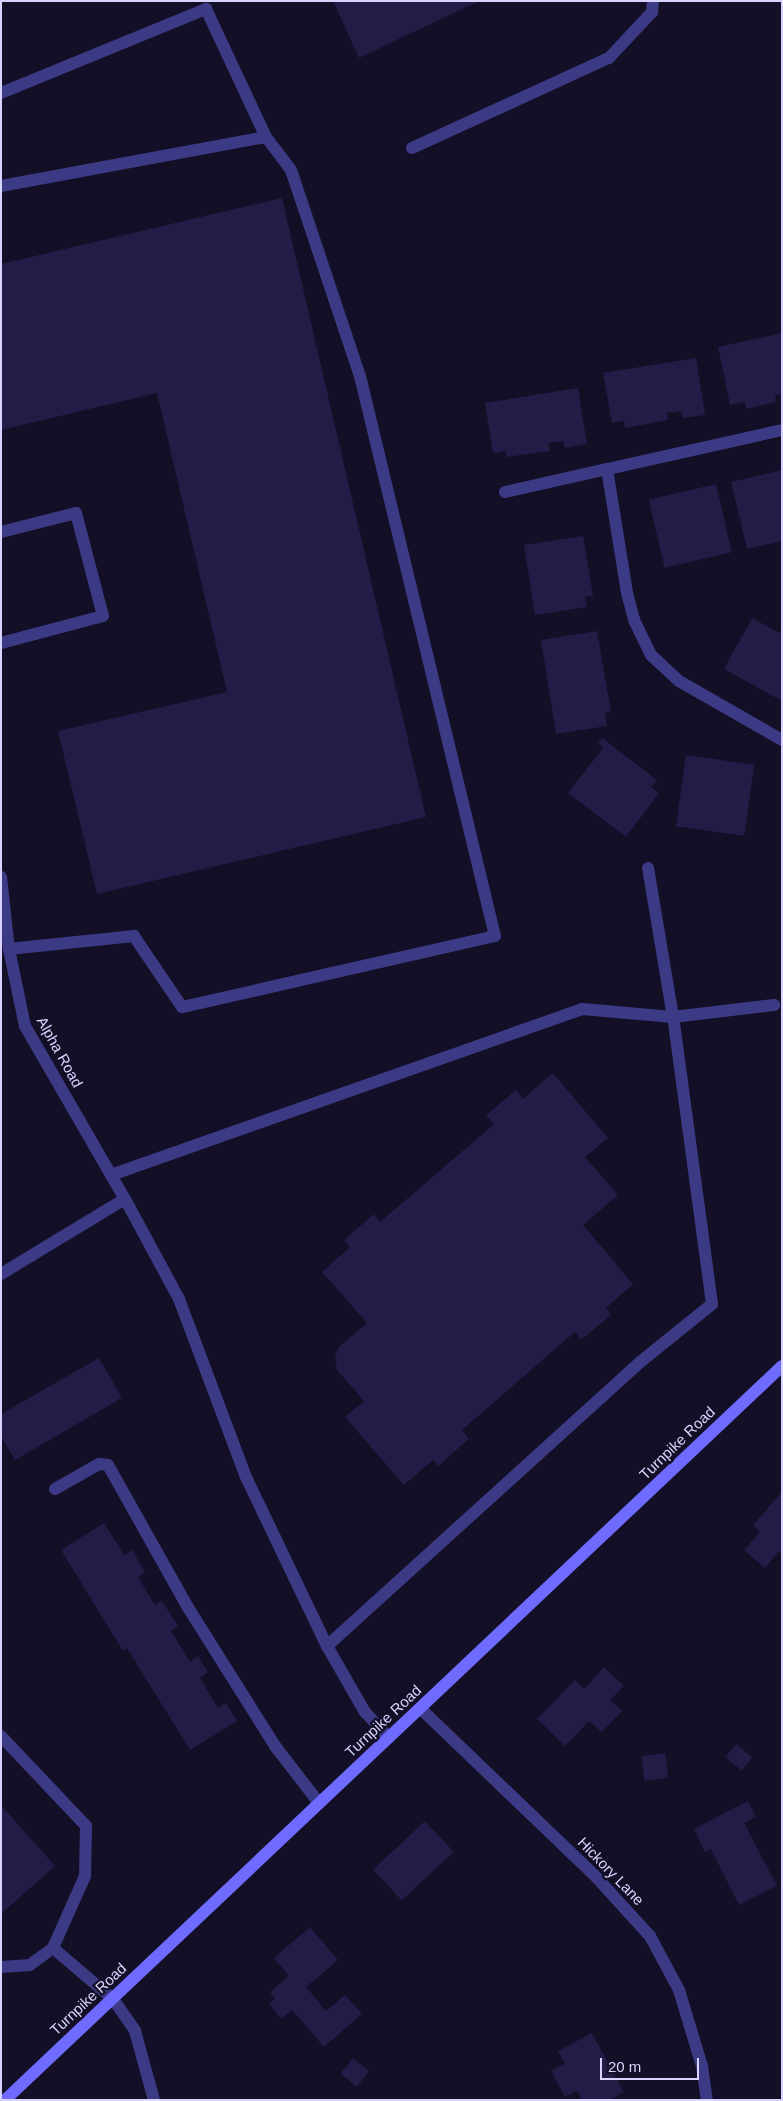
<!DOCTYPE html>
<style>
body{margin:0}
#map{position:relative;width:783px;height:2101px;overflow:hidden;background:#130f26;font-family:Helvetica,sans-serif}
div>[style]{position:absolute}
.building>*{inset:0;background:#241b47;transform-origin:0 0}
.service>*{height:12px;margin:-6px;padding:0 6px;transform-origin:6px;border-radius:6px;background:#3d3a85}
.minor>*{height:12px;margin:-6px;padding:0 6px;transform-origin:6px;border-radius:6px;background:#3d3a85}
.secondary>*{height:12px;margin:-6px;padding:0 6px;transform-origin:6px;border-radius:6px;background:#6f6bff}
span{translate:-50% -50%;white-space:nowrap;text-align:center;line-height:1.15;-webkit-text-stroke:4.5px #130f26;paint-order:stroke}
.street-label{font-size:15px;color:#d9d4ff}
.frame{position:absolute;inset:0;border:2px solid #d9d4ff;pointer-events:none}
.scale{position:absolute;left:600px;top:2058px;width:99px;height:22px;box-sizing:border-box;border:2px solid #d9d4ff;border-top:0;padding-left:6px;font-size:15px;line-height:18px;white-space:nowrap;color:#d9d4ff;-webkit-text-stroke:4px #130f26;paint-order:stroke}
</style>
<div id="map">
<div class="building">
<i style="clip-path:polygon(333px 1px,479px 1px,359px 58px)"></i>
<i style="clip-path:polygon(282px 198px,426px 817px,97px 894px,58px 731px,227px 692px,157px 393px,1px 430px,1px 264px)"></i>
<i style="clip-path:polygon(782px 333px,782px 394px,775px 395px,776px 402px,746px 409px,745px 402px,730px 405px,718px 347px)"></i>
<i style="clip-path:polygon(696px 358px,705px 415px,683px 418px,681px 411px,667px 413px,668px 420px,625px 428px,624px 421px,612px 423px,603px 373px)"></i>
<i style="clip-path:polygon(578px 388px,587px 444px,565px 448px,563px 441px,548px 443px,550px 451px,506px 457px,506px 451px,493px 453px,485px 403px)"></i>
<i style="clip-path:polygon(782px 470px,782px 541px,747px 549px,731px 482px)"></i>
<i style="left:716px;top:484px;width:70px;height:69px;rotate:77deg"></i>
<i style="clip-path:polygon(583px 536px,593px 596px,585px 597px,587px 607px,535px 615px,524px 545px)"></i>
<i style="clip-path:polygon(752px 618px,782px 634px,782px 701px,724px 669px)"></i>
<i style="clip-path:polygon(597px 631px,611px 712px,605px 713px,607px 726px,556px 734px,541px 640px)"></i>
<i style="clip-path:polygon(602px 738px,657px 780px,651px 787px,659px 793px,626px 837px,568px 793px,603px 748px,598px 744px)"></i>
<i style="left:686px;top:755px;width:69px;height:72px;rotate:8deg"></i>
<i style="clip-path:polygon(553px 1073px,608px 1138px,585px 1157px,618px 1195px,583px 1225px,633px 1284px,606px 1308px,611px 1315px,581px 1340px,575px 1332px,462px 1430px,469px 1439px,438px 1466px,433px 1460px,404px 1485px,345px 1417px,364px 1401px,337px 1370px,335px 1356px,339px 1347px,367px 1323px,322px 1272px,350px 1247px,344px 1240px,374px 1214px,380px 1222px,494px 1124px,486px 1115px,516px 1090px,523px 1099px)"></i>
<i style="clip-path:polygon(99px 1358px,122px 1398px,15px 1460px,1px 1436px,1px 1414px)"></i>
<i style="clip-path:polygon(782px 1492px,782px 1553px,779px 1551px,765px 1568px,744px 1550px,760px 1532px,753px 1525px)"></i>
<i style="clip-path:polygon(104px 1523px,124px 1555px,132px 1550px,145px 1572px,138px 1577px,155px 1605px,162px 1601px,178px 1626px,171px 1631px,190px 1662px,198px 1656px,208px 1672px,200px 1678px,218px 1708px,226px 1703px,237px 1721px,190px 1750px,127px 1648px,123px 1651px,61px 1550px)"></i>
<i style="clip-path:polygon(604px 1667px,624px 1686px,610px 1700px,622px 1711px,602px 1732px,589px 1721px,565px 1746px,537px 1719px,575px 1680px,584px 1689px)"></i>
<i style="left:736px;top:1744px;width:21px;height:17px;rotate:39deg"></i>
<i style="left:665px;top:1753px;width:25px;height:24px;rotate:83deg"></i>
<i style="clip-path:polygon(748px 1801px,756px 1817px,744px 1823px,777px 1886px,739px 1905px,711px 1849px,705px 1852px,694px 1829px)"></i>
<i style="clip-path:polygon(1px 1805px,55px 1866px,1px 1914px)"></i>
<i style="left:425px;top:1821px;width:42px;height:71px;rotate:47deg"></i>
<i style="clip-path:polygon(310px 1927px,338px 1960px,306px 1987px,326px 2011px,345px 1995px,362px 2014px,324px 2047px,292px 2010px,281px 2019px,269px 2004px,275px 1999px,270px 1992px,289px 1976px,274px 1958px)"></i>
<i style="clip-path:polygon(592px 2033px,624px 2092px,610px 2100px,582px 2100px,577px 2091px,565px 2097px,551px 2071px,565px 2064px,558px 2051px)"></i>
<i style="left:353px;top:2058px;width:21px;height:20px;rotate:39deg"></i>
</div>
<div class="service">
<i style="left:1px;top:93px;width:222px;rotate:-22.3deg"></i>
<i style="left:206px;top:9px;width:141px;rotate:64.9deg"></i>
<i style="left:412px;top:148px;width:217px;rotate:-24.6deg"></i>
<i style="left:609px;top:58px;width:63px;rotate:-46.9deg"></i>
<i style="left:652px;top:12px;width:11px;rotate:-85deg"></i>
<i style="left:1px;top:186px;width:269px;rotate:-10.5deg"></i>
<i style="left:266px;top:137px;width:41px;rotate:52.9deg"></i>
<i style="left:291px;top:170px;width:217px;rotate:71.5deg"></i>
<i style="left:360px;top:376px;width:576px;rotate:76.45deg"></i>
<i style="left:495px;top:936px;width:321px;rotate:167.2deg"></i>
<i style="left:182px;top:1007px;width:86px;rotate:-124.1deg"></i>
<i style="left:134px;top:936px;width:126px;rotate:174.1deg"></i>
<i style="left:1px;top:532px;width:77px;rotate:-14.2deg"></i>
<i style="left:76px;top:513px;width:106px;rotate:75.3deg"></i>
<i style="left:103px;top:616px;width:106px;rotate:165.2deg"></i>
<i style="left:111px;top:1175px;width:499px;rotate:-19.4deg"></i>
<i style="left:582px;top:1009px;width:91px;rotate:5deg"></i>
<i style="left:673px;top:1017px;width:102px;rotate:-6.8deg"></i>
<i style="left:1px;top:1274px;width:145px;rotate:-31.2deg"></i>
<i style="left:125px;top:1199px;width:114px;rotate:61.6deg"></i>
<i style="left:179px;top:1299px;width:188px;rotate:69.4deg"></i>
<i style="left:245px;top:1475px;width:190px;rotate:64.4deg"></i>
<i style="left:327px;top:1646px;width:76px;rotate:60.1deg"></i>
<i style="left:365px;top:1712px;width:35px;rotate:47deg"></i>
<i style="left:55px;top:1489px;width:51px;rotate:-29.6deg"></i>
<i style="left:99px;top:1464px;width:9px;rotate:6deg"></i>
<i style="left:108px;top:1465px;width:162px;rotate:60.7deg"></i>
<i style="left:187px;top:1606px;width:165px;rotate:57.8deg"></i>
<i style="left:275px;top:1746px;width:72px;rotate:52.3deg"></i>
<i style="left:327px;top:1646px;width:421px;rotate:-42.2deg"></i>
<i style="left:639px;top:1363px;width:94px;rotate:-38.9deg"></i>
<i style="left:712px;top:1304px;width:290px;rotate:-97.7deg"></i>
<i style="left:673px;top:1017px;width:151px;rotate:-99.5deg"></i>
<i style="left:1px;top:1736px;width:124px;rotate:46.6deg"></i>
<i style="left:86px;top:1826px;width:50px;rotate:91.1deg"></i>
<i style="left:85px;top:1876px;width:79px;rotate:114deg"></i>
<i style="left:53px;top:1948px;width:29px;rotate:144deg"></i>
<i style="left:30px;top:1965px;width:29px;rotate:176deg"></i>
<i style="left:53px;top:1948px;width:79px;rotate:40.4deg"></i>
</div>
<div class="minor">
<i style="left:782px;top:430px;width:179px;rotate:167.4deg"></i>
<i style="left:607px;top:469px;width:126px;rotate:80.8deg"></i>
<i style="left:627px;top:593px;width:28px;rotate:75deg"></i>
<i style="left:634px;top:620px;width:39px;rotate:64deg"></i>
<i style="left:651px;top:655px;width:38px;rotate:43deg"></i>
<i style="left:679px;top:681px;width:119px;rotate:29.8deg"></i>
<i style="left:505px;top:492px;width:105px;rotate:-12.7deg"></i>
<i style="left:1px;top:877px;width:72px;rotate:83.7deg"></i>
<i style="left:9px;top:949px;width:79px;rotate:78.3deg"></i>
<i style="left:25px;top:1026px;width:200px;rotate:60deg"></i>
<i style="left:421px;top:1709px;width:244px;rotate:43.8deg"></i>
<i style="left:597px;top:1878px;width:79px;rotate:47.6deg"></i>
<i style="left:650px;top:1936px;width:61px;rotate:61.8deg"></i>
<i style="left:679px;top:1990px;width:79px;rotate:73.2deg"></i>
<i style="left:702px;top:2066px;width:34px;rotate:82deg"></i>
<i style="left:113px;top:1999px;width:39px;rotate:55deg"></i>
<i style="left:135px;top:2031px;width:72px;rotate:74.6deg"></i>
</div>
<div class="secondary">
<i style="left:5px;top:2100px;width:1069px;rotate:-43.37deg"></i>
</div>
<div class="street-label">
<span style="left:60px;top:1052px;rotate:61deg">Alpha Road</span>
<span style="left:677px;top:1443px;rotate:-44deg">Turnpike Road</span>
<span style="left:383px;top:1721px;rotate:-43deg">Turnpike Road</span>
<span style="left:611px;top:1871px;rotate:46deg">Hickory Lane</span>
<span style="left:88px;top:1999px;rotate:-43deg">Turnpike Road</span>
</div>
<div class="frame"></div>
<div class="scale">20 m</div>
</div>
